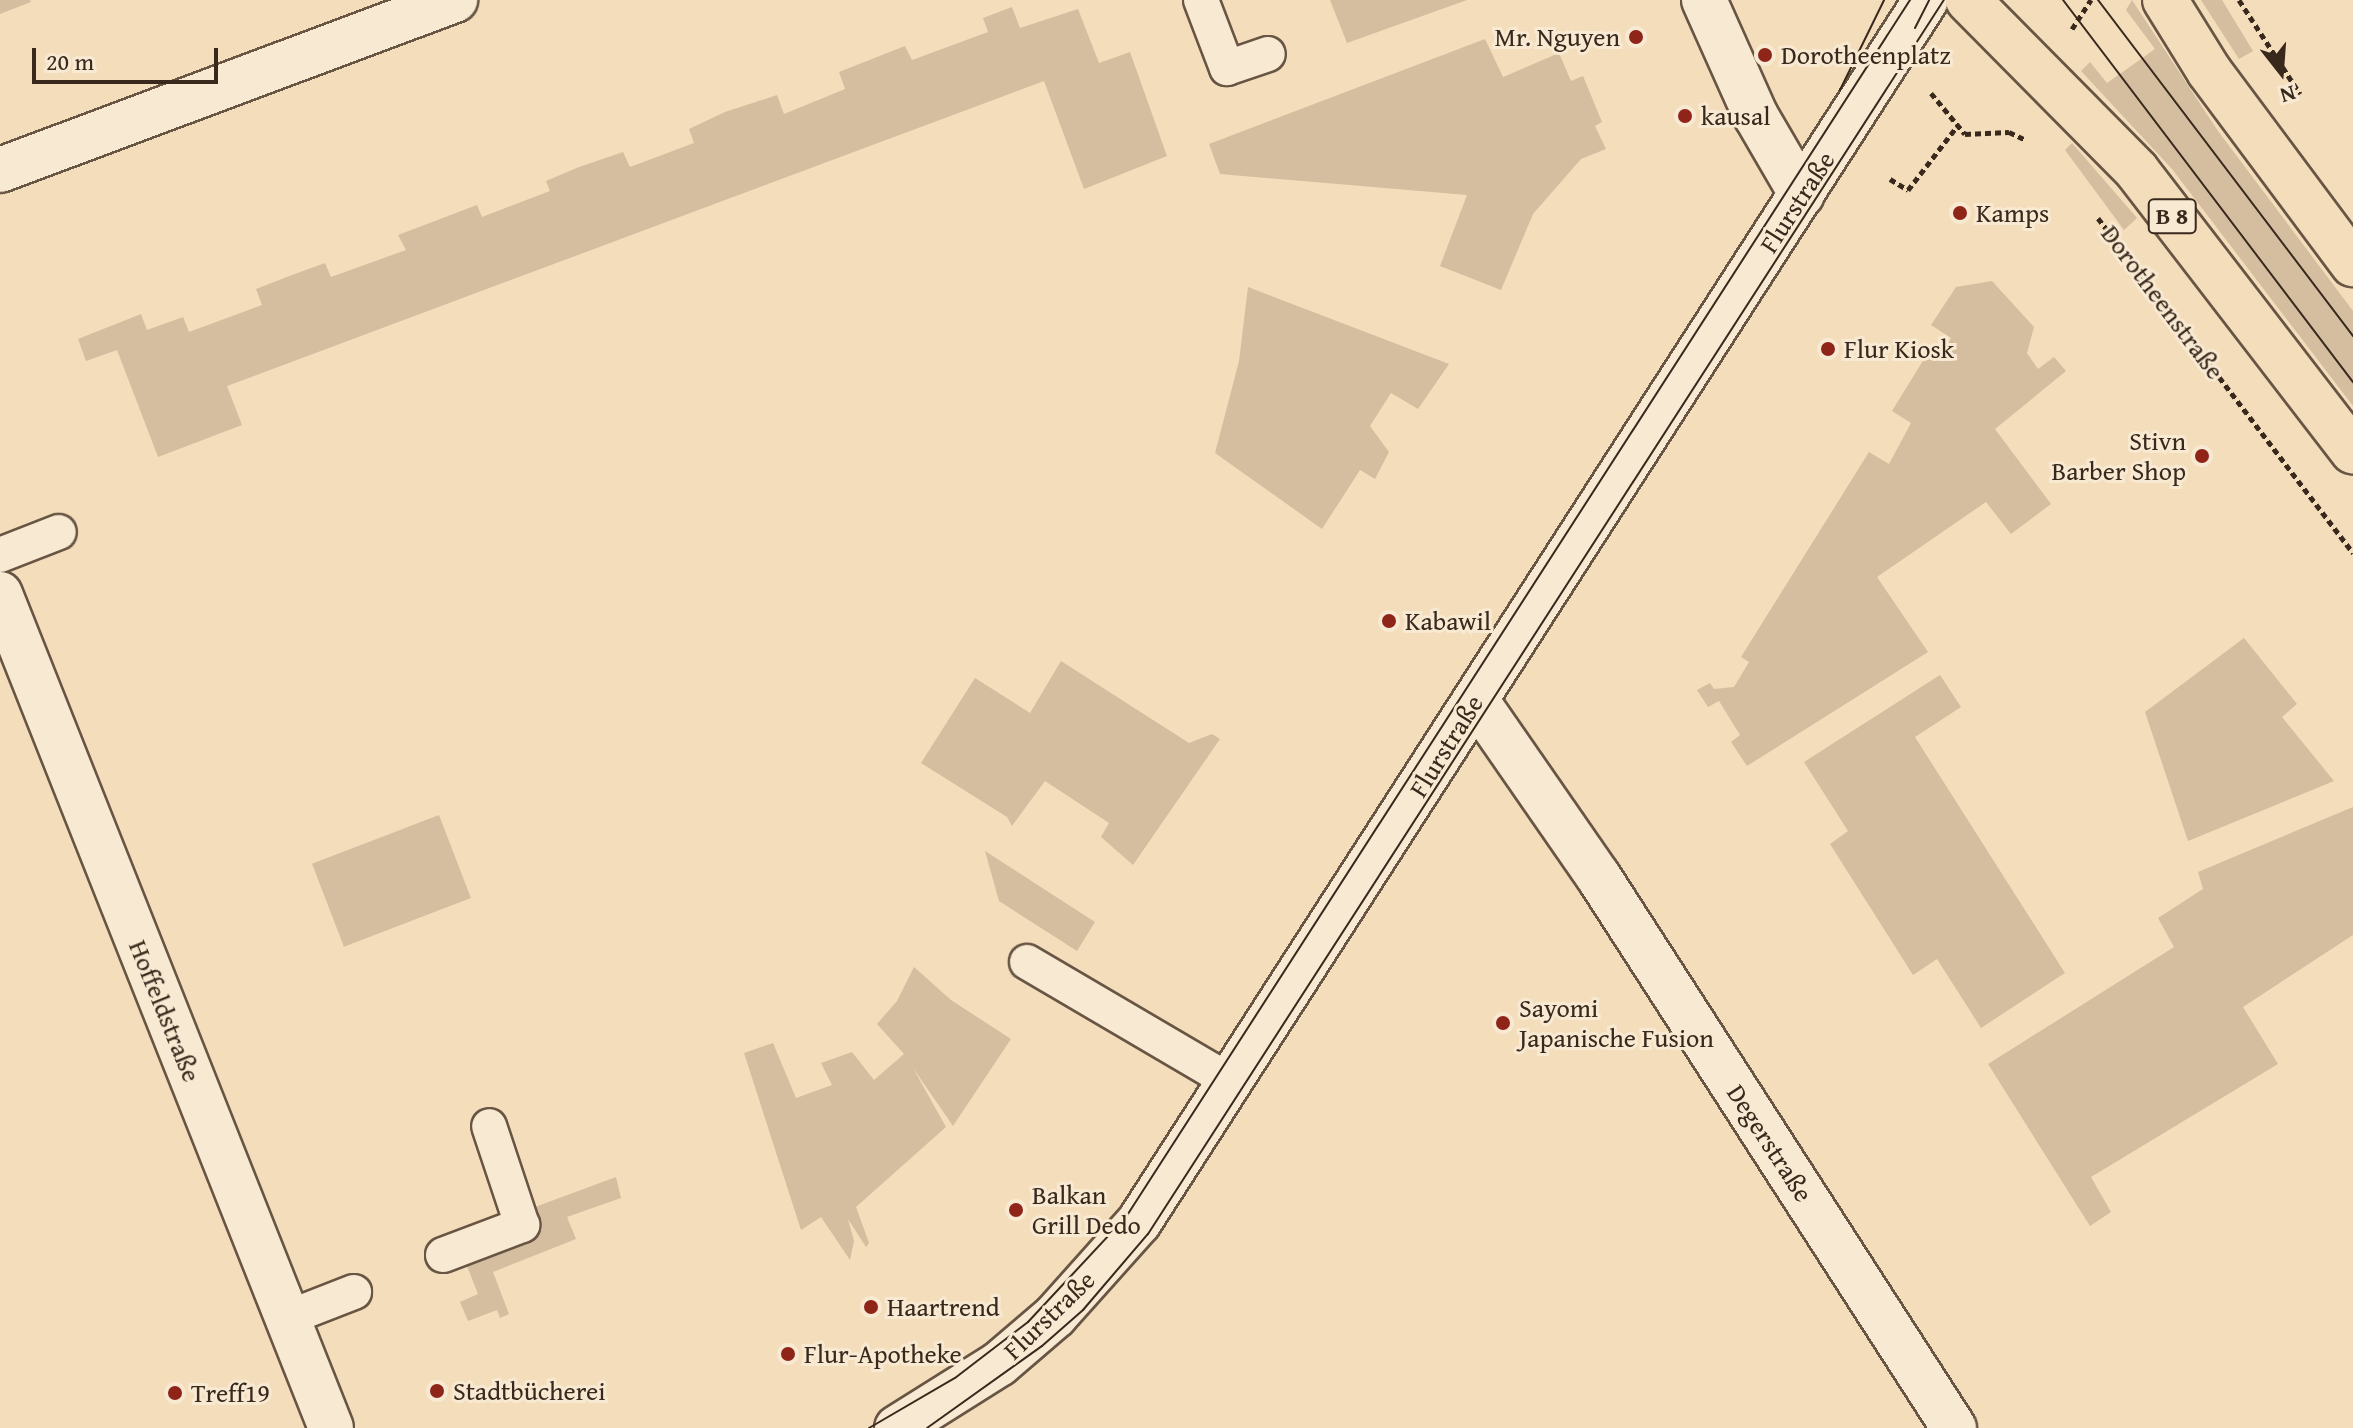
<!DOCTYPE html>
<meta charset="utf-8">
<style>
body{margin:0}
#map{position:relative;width:2353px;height:1428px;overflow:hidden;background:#f4ddba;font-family:"Gentium Book Plus",serif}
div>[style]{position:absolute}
.green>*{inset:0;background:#d4be9f;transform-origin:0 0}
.path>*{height:5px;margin-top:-2.5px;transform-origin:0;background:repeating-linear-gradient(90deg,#39281c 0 6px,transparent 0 10px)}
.roads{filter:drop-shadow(2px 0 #685544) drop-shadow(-2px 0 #685544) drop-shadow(0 2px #685544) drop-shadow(0 -2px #685544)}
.lane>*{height:34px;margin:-17px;padding:0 17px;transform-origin:17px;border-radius:17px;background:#f8e9d2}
.street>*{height:44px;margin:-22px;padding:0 22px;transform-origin:22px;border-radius:22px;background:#f8e9d2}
.secondary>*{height:44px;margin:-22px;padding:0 22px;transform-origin:22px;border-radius:22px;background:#f8e9d2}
.primary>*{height:44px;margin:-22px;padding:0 22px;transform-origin:22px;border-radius:22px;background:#f4ddba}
.tram>*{height:2px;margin:-1px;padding:0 1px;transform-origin:1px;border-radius:1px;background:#39281c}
.dots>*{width:22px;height:22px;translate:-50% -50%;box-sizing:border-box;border:4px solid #f8e9d2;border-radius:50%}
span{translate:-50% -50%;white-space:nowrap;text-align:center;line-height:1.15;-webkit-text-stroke:6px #f8e9d2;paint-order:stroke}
.shield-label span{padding:2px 6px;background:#f8e9d2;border:2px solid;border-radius:6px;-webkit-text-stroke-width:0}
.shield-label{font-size:24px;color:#39281c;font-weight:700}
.poi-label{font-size:26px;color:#39281c}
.right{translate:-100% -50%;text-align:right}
.left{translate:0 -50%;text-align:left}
.street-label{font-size:26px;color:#39281c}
.north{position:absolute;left:2241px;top:32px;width:80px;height:80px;-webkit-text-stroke:6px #f8e9d2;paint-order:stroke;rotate:163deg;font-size:22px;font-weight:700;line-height:32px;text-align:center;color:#39281c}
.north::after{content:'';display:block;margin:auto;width:28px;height:36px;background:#39281c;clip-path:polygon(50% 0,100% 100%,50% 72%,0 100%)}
.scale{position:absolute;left:32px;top:48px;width:186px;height:36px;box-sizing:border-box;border:4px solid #39281c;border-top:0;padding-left:10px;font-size:24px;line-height:28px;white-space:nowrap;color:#39281c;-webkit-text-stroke:6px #f8e9d2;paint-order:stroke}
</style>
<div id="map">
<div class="green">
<i style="clip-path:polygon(0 0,30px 0,31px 2px,0 14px)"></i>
<i style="clip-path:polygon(1330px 0,1467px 0,1347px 43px)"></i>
<i style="clip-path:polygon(2132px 0,2218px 131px,2353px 311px,2353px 406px,2172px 169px,2081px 71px,2090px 62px,2107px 83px,2155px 49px,2126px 10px)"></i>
<i style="clip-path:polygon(2201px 0,2222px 0,2253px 51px,2239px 59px)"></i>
<i style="clip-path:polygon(1012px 7px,1020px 28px,1078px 9px,1099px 63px,1130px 52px,1167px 156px,1084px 189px,1044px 81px,227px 386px,242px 425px,158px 457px,117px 350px,86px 361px,78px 339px,141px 314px,147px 330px,183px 317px,189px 332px,262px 305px,256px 289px,292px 275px,325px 263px,331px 277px,406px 250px,398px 235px,477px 205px,482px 217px,550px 191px,546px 181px,579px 167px,623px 152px,630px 167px,694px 143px,689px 129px,725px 112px,777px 95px,784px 114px,845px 89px,839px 72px,905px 46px,912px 60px,988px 32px,983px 18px)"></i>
<i style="clip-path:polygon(1485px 39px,1503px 77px,1559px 53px,1571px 81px,1583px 76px,1602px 122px,1595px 126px,1606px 149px,1581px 159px,1533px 214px,1501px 290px,1440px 266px,1467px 195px,1220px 174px,1209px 144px)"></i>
<i style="clip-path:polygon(2072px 143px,2137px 218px,2124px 230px,2065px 150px)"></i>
<i style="clip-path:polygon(1992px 281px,2034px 327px,2027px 353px,2038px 369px,2054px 357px,2066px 371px,1995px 429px,2051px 504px,2011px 534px,1986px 502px,1877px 577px,1928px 652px,1747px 766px,1731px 742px,1740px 735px,1719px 701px,1708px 707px,1697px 690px,1710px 683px,1714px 689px,1734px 687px,1749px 662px,1741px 657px,1869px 452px,1889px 464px,1911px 423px,1892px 411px,1929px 351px,1940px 357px,1951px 338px,1931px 325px,1956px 287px)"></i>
<i style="clip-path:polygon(1248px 287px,1449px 364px,1418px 409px,1391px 393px,1370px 426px,1389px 452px,1375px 479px,1360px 470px,1322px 529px,1215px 453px,1239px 361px)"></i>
<i style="clip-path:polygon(2244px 638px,2297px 704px,2282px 717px,2334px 781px,2188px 841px,2145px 712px)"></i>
<i style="clip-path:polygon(1061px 661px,1189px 743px,1212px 734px,1220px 739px,1133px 865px,1101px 837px,1109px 823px,1045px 781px,1012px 826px,1007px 817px,921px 763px,975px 678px,1030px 713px)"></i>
<i style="clip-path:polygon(1940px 675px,1961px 707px,1915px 737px,2065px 973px,1981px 1028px,1937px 959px,1913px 975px,1830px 844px,1848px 831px,1804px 762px)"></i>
<i style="clip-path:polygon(2353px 807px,2353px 935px,2243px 1007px,2278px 1064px,2091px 1177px,2111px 1212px,2090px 1226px,1988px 1064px,2174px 947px,2158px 918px,2203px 889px,2198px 872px)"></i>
<i style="left:439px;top:815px;width:89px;height:136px;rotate:69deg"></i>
<i style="clip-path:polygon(985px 851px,1095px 922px,1077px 951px,999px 901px)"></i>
<i style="clip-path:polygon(914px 967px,951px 1000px,1011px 1039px,953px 1126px,913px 1068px,946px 1127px,856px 1207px,869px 1243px,866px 1247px,848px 1219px,854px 1241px,850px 1260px,821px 1217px,801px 1230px,744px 1053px,773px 1043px,796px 1098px,832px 1085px,821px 1063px,852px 1052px,874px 1080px,904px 1054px,877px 1024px,897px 1001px)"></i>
<i style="clip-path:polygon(616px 1177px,621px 1198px,567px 1217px,576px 1239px,493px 1272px,509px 1314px,500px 1318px,497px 1310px,468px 1321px,460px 1302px,478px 1294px,465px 1261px,438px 1243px)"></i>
</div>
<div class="path">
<i style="left:2239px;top:0;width:112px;rotate:57deg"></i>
<i style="left:2072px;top:29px;width:35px;rotate:-57deg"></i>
<i style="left:1931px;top:93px;width:53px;rotate:50.3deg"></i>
<i style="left:1965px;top:134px;width:44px;rotate:-2.6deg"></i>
<i style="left:2009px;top:132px;width:17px;rotate:25deg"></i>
<i style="left:1890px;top:179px;width:21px;rotate:31deg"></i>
<i style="left:1908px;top:190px;width:82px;rotate:-52.4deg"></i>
<i style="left:2098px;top:218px;width:421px;rotate:52.7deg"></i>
</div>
<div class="roads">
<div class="lane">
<i style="left:1201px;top:0;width:73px;rotate:69.1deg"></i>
<i style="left:1227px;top:68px;width:43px;rotate:-18.9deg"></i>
<i style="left:0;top:555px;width:63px;rotate:-21.3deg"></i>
<i style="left:1027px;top:962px;width:239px;rotate:30.4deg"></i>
<i style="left:443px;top:1255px;width:85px;rotate:-20.8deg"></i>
<i style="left:522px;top:1225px;width:104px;rotate:-108.4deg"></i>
<i style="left:287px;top:1318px;width:72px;rotate:-21.2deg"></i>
</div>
<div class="street">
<i style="left:1704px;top:0;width:127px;rotate:65.9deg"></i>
<i style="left:1756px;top:116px;width:91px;rotate:59.8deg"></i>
<i style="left:0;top:170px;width:486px;rotate:-20.5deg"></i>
<i style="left:1476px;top:700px;width:214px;rotate:55.3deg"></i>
<i style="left:1598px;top:876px;width:657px;rotate:57.18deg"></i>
</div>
<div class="secondary">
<i style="left:0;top:594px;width:897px;rotate:68.35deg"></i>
<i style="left:897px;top:1428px;width:120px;rotate:-32.1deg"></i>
<i style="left:999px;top:1364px;width:74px;rotate:-40.6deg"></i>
<i style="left:1055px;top:1316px;width:126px;rotate:-48.2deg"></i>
<i style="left:1139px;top:1222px;width:1453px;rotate:-57.22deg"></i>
</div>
<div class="primary">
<i style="left:1968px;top:0;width:240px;rotate:45.3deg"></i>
<i style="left:2137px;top:171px;width:354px;rotate:52.4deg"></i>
<i style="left:2165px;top:0;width:84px;rotate:58.2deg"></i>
<i style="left:2209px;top:71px;width:241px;rotate:53.3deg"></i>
</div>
</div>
<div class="tram">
<i style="left:2063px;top:0;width:480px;rotate:52.8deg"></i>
<i style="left:2098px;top:0;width:422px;rotate:52.8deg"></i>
<i style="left:1915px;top:28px;width:31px;rotate:-63deg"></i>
<i style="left:1840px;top:90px;width:100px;rotate:-63.9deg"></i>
<i style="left:869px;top:1428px;width:99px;rotate:-30.2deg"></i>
<i style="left:955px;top:1378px;width:92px;rotate:-37.5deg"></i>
<i style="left:1028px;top:1322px;width:144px;rotate:-47deg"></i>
<i style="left:1126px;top:1217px;width:1448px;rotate:-57.21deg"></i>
<i style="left:927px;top:1428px;width:141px;rotate:-35.5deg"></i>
<i style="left:1042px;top:1346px;width:55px;rotate:-41.3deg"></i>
<i style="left:1083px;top:1310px;width:100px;rotate:-49.5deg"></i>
<i style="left:1148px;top:1234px;width:1468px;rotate:-57.18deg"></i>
</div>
<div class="dots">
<i style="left:1636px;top:37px;background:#8f2418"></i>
<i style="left:1765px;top:55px;background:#8f2418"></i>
<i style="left:1685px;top:116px;background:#8f2418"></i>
<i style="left:1960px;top:213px;background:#8f2418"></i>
<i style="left:1828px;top:349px;background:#8f2418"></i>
<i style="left:2202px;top:456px;background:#8f2418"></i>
<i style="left:1389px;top:621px;background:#8f2418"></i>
<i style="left:1503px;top:1023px;background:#8f2418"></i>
<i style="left:1016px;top:1210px;background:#8f2418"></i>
<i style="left:871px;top:1307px;background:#8f2418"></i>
<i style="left:788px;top:1354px;background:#8f2418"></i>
<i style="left:437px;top:1391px;background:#8f2418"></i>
<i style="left:175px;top:1393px;background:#8f2418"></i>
</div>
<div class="shield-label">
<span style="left:2172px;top:216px">B 8</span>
</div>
<div class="poi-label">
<span class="right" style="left:1620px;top:37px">Mr. Nguyen</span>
<span class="left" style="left:1781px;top:55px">Dorotheenplatz</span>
<span class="left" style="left:1701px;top:116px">kausal</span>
<span class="left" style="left:1976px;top:213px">Kamps</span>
<span class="left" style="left:1844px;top:349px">Flur Kiosk</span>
<span class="right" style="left:2186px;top:456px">Stivn<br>Barber Shop</span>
<span class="left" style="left:1405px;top:621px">Kabawil</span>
<span class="left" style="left:1519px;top:1023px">Sayomi<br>Japanische Fusion</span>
<span class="left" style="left:1032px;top:1210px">Balkan<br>Grill Dedo</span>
<span class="left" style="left:887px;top:1307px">Haartrend</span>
<span class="left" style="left:804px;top:1354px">Flur-Apotheke</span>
<span class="left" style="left:453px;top:1391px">Stadtbücherei</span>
<span class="left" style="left:191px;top:1393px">Treff19</span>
</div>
<div class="street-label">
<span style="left:1797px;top:202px;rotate:-57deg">Flurstraße</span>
<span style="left:2163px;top:302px;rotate:53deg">Dorotheenstraße</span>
<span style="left:1446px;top:746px;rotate:-58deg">Flurstraße</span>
<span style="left:165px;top:1011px;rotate:68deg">Hoffeldstraße</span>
<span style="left:1770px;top:1143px;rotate:57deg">Degerstraße</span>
<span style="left:1049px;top:1315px;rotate:-44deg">Flurstraße</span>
</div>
<div class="north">N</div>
<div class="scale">20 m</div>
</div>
